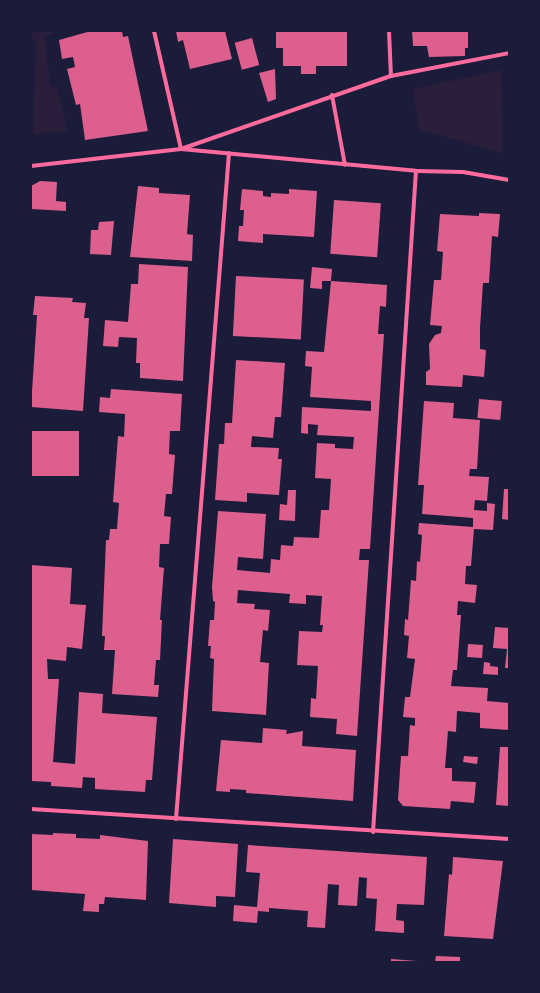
<!DOCTYPE html>
<style>
body{margin:0}
#map{position:relative;width:540px;height:993px;overflow:hidden;background:#1b1b3a;font-family:"Public Sans",sans-serif}
div>[style]{position:absolute}
.green>*{inset:0;background:#2a1e3b}
.building>*{inset:0;background:#dd5f8e;transform-origin:0 0}
.minor>*{height:4px;margin:-2px;padding:0 2px;transform-origin:2px;border-radius:2px;background:#ff6b9d}
span{translate:-50% -50%;white-space:nowrap;text-align:center;line-height:1.15;-webkit-text-stroke:3px #1b1b3a;paint-order:stroke}
.frame{position:absolute;inset:0;border:32px solid #1b1b3a;pointer-events:none}
</style>
<div id="map">
<div class="green">
<i style="clip-path:polygon(31px 31px,58px 31px,45px 37px,50px 87px,57px 86px,67px 131px,33px 134px,36px 42px,31px 39px)"></i>
<i style="clip-path:polygon(501px 70px,503px 153px,419px 130px,413px 89px)"></i>
</div>
<div class="building">
<i style="clip-path:polygon(91px 31px,122px 31px,123px 37px,128px 36px,148px 131px,85px 140px,80px 104px,76px 105px,67px 69px,75px 67px,73px 57px,62px 59px,59px 40px)"></i>
<i style="clip-path:polygon(176px 31px,225px 31px,232px 59px,190px 69px,183px 40px,178px 42px)"></i>
<i style="clip-path:polygon(276px 31px,347px 31px,347px 66px,316px 66px,316px 74px,301px 74px,301px 66px,283px 66px,283px 48px,276px 48px)"></i>
<i style="clip-path:polygon(412px 31px,468px 31px,468px 48px,465px 48px,465px 56px,429px 57px,427px 46px,413px 46px)"></i>
<i style="left:252px;top:38px;width:28px;height:18px;rotate:75deg"></i>
<i style="clip-path:polygon(275px 69px,276px 99px,268px 102px,259px 73px)"></i>
<i style="clip-path:polygon(40px 181px,57px 182px,56px 201px,66px 202px,66px 211px,31px 209px,31px 186px)"></i>
<i style="clip-path:polygon(138px 186px,159px 188px,159px 193px,190px 195px,187px 234px,193px 235px,192px 261px,130px 257px)"></i>
<i style="clip-path:polygon(242px 189px,263px 191px,263px 196px,271px 197px,271px 193px,289px 194px,289px 189px,317px 191px,314px 237px,263px 234px,263px 243px,238px 241px,239px 226px,243px 226px,244px 210px,240px 210px)"></i>
<i style="left:334px;top:200px;width:47px;height:54px;rotate:4deg"></i>
<i style="clip-path:polygon(479px 213px,500px 214px,498px 237px,492px 236px,489px 283px,483px 283px,480px 328px,480px 349px,486px 350px,484px 377px,463px 375px,462px 387px,426px 385px,426px 372px,430px 369px,429px 344px,435px 335px,441px 333px,442px 326px,430px 325px,434px 280px,441px 280px,443px 252px,437px 251px,440px 214px,479px 216px)"></i>
<i style="clip-path:polygon(114px 221px,111px 255px,90px 254px,91px 230px,98px 230px,99px 222px)"></i>
<i style="clip-path:polygon(139px 264px,188px 267px,183px 381px,140px 378px,140px 363px,136px 363px,137px 338px,119px 337px,118px 347px,103px 346px,105px 320px,128px 322px,131px 284px,138px 284px)"></i>
<i style="clip-path:polygon(312px 267px,332px 269px,331px 281px,322px 281px,322px 289px,310px 288px)"></i>
<i style="left:236px;top:276px;width:68px;height:60px;rotate:3deg"></i>
<i style="clip-path:polygon(331px 281px,387px 285px,386px 307px,380px 306px,378px 334px,384px 334px,370px 549px,360px 549px,359px 560px,369px 560px,357px 736px,336px 734px,337px 719px,310px 717px,311px 698px,316px 699px,318px 666px,297px 665px,299px 631px,322px 632px,323px 625px,320px 625px,322px 596px,306px 595px,306px 604px,289px 603px,290px 594px,238px 590px,237px 603px,255px 604px,254px 609px,270px 610px,268px 631px,263px 630px,260px 662px,269px 663px,266px 715px,212px 711px,214px 659px,210px 658px,211px 646px,208px 646px,210px 620px,214px 620px,215px 602px,213px 601px,212px 587px,218px 511px,266px 514px,263px 559px,238px 557px,237px 570px,270px 573px,271px 559px,280px 560px,281px 545px,293px 546px,294px 537px,319px 538px,321px 510px,329px 510px,331px 479px,315px 478px,317px 443px,335px 444px,335px 448px,353px 449px,354px 437px,317px 435px,318px 425px,308px 424px,308px 434px,301px 433px,302px 407px,371px 411px,371px 401px,310px 397px,312px 367px,305px 366px,306px 351px,324px 352px)"></i>
<i style="clip-path:polygon(35px 296px,73px 298px,72px 302px,86px 303px,84px 318px,89px 318px,83px 411px,31px 407px,37px 315px,33px 315px)"></i>
<i style="clip-path:polygon(236px 360px,285px 363px,281px 417px,275px 417px,273px 438px,252px 436px,251px 447px,279px 448px,278px 459px,282px 459px,279px 495px,247px 493px,247px 502px,215px 500px,219px 444px,224px 444px,225px 423px,232px 423px)"></i>
<i style="clip-path:polygon(111px 389px,182px 394px,180px 431px,170px 431px,169px 454px,175px 455px,172px 494px,166px 494px,164px 516px,171px 517px,169px 544px,160px 544px,159px 567px,164px 568px,160px 620px,162px 620px,160px 660px,156px 660px,154px 685px,159px 685px,158px 697px,112px 694px,115px 650px,104px 650px,105px 636px,102px 636px,106px 540px,109px 540px,110px 529px,117px 529px,119px 503px,113px 502px,118px 436px,124px 437px,125px 414px,99px 412px,100px 397px,110px 398px)"></i>
<i style="left:479px;top:399px;width:23px;height:19px;rotate:5deg"></i>
<i style="clip-path:polygon(424px 401px,454px 403px,453px 418px,480px 420px,477px 469px,470px 469px,469px 476px,489px 477px,487px 501px,475px 500px,474px 510px,487px 511px,487px 503px,495px 504px,493px 530px,474px 529px,471px 566px,466px 566px,465px 584px,477px 585px,475px 603px,458px 601px,457px 615px,461px 615px,457px 670px,453px 670px,451px 686px,488px 688px,487px 701px,509px 703px,509px 730px,480px 728px,480px 713px,457px 711px,456px 732px,448px 731px,445px 768px,452px 768px,452px 781px,476px 782px,474px 803px,451px 801px,450px 809px,403px 806px,398px 800px,401px 756px,408px 756px,410px 725px,415px 726px,415px 718px,403px 717px,405px 697px,410px 697px,415px 659px,407px 658px,409px 636px,404px 635px,405px 619px,408px 620px,411px 580px,416px 581px,417px 561px,420px 562px,422px 535px,418px 534px,419px 523px,473px 527px,473px 518px,422px 514px,424px 485px,418px 485px)"></i>
<i style="left:31px;top:431px;width:48px;height:45px"></i>
<i style="clip-path:polygon(504px 489px,509px 489px,509px 520px,502px 519px)"></i>
<i style="clip-path:polygon(288px 490px,296px 490px,295px 521px,279px 520px,280px 504px,287px 505px)"></i>
<i style="clip-path:polygon(31px 565px,72px 568px,70px 604px,86px 605px,82px 649px,67px 647px,66px 661px,47px 659px,48px 679px,59px 679px,53px 762px,75px 764px,79px 692px,103px 694px,102px 713px,157px 717px,152px 780px,146px 780px,145px 792px,95px 789px,95px 778px,83px 777px,82px 788px,51px 786px,51px 782px,31px 781px)"></i>
<i style="clip-path:polygon(495px 627px,509px 628px,509px 668px,505px 668px,507px 649px,493px 648px)"></i>
<i style="left:468px;top:644px;width:15px;height:13px;rotate:4deg"></i>
<i style="clip-path:polygon(484px 662px,490px 663px,490px 666px,498px 667px,498px 675px,483px 674px)"></i>
<i style="clip-path:polygon(263px 728px,287px 730px,286px 734px,303px 731px,302px 746px,356px 750px,353px 801px,246px 793px,246px 790px,230px 789px,230px 792px,216px 791px,221px 740px,262px 743px)"></i>
<i style="clip-path:polygon(500px 747px,509px 747px,509px 806px,496px 805px)"></i>
<i style="clip-path:polygon(464px 756px,478px 757px,477px 764px,463px 762px)"></i>
<i style="clip-path:polygon(53px 833px,76px 834px,76px 838px,100px 839px,100px 835px,148px 841px,146px 900px,105px 897px,104px 904px,99px 904px,99px 912px,83px 911px,85px 894px,31px 890px,31px 834px,53px 835px)"></i>
<i style="clip-path:polygon(173px 839px,238px 844px,235px 897px,216px 896px,216px 907px,169px 903px)"></i>
<i style="clip-path:polygon(248px 845px,427px 857px,424px 905px,397px 904px,396px 920px,404px 921px,404px 933px,375px 931px,377px 899px,366px 898px,367px 878px,359px 877px,357px 906px,338px 905px,339px 885px,328px 884px,325px 928px,307px 927px,308px 911px,269px 908px,269px 912px,258px 911px,257px 923px,233px 921px,234px 905px,257px 907px,260px 873px,246px 872px)"></i>
<i style="clip-path:polygon(453px 857px,503px 861px,493px 939px,444px 936px,449px 874px,452px 875px)"></i>
<i style="clip-path:polygon(436px 956px,460px 957px,460px 962px,435px 962px)"></i>
<i style="clip-path:polygon(391px 959px,417px 961px,417px 962px,391px 962px)"></i>
</div>
<div class="minor">
<i style="left:154px;top:31px;width:121px;rotate:77.1deg"></i>
<i style="left:181px;top:149px;width:222px;rotate:-19.2deg"></i>
<i style="left:391px;top:76px;width:120px;rotate:-11deg"></i>
<i style="left:389px;top:31px;width:45px;rotate:87.5deg"></i>
<i style="left:332px;top:95px;width:71px;rotate:79.5deg"></i>
<i style="left:31px;top:166px;width:151px;rotate:-6.5deg"></i>
<i style="left:181px;top:149px;width:236px;rotate:5.3deg"></i>
<i style="left:416px;top:171px;width:47px;rotate:1.2deg"></i>
<i style="left:463px;top:172px;width:47px;rotate:9.9deg"></i>
<i style="left:31px;top:809px;width:479px;rotate:3.6deg"></i>
<i style="left:176px;top:819px;width:668px;rotate:-85.45deg"></i>
<i style="left:373px;top:832px;width:662px;rotate:-86.28deg"></i>
</div>
<div class="frame"></div>
</div>
